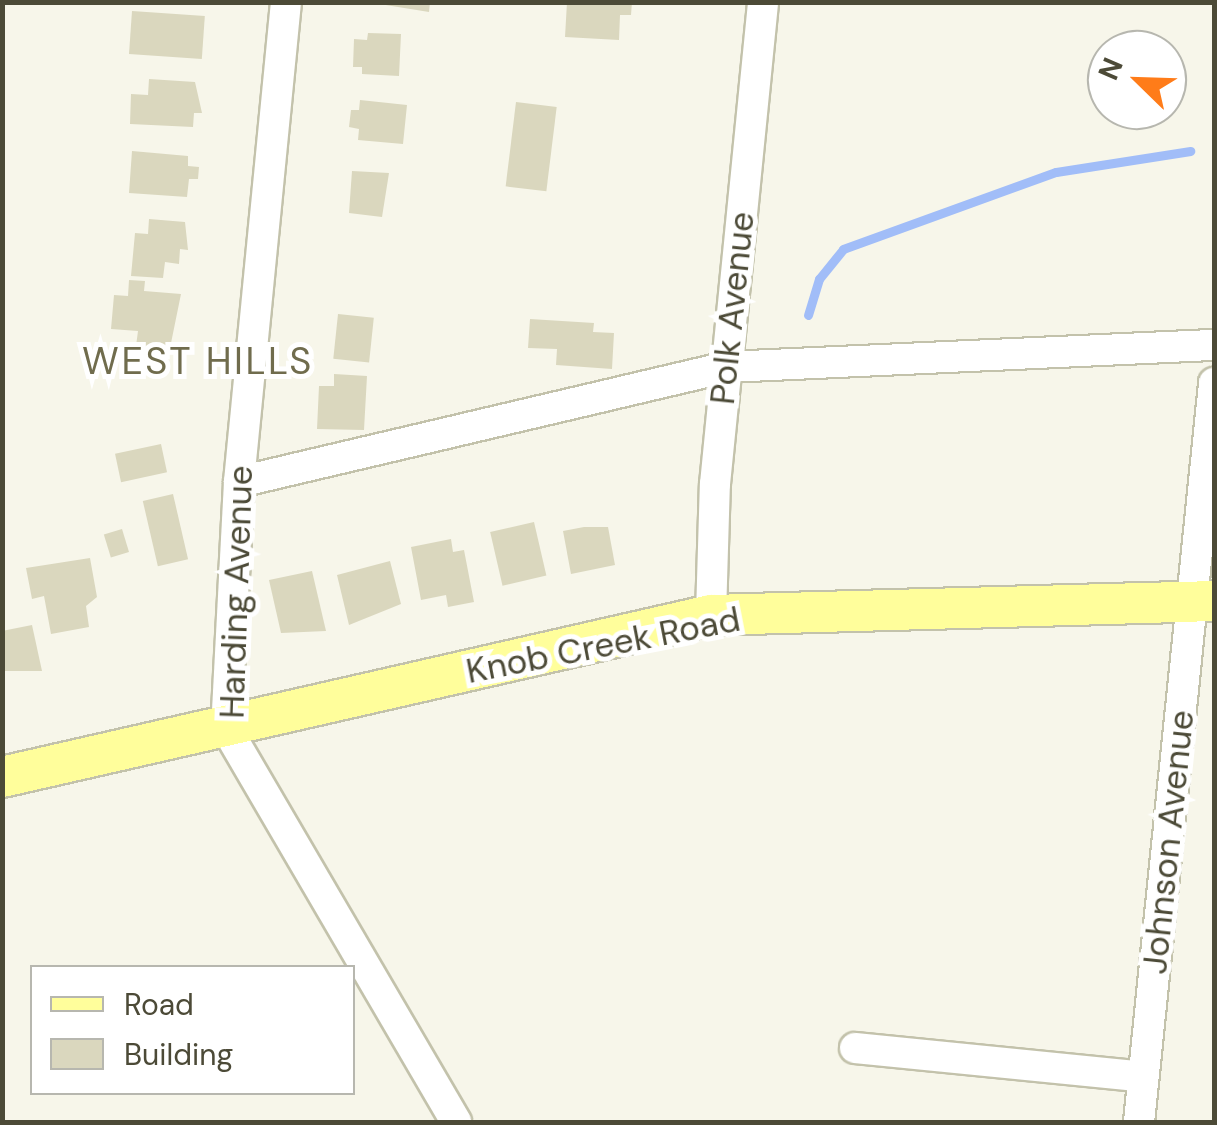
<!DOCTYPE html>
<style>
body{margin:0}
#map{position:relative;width:1217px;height:1125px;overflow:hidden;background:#f7f6ea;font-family:"DM Sans",sans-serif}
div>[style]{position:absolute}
.stream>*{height:9px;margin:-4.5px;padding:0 4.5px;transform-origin:4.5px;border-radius:4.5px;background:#a1bdf8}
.building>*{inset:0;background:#dad7be;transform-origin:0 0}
.roads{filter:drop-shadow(2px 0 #c3c2ab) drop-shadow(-2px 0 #c3c2ab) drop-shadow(0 2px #c3c2ab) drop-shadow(0 -2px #c3c2ab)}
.minor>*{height:30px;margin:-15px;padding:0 15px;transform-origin:15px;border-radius:15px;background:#fff}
.major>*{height:40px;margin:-20px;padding:0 20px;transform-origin:20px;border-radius:20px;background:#fffe9b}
span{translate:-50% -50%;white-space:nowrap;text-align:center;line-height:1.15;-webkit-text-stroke:10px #fff;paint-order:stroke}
.street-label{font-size:35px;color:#4c4a37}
.neighbourhood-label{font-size:38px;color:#706c4d;letter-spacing:2.5px}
.frame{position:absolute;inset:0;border:5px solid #4c4a37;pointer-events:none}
.legend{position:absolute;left:30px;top:965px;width:325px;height:130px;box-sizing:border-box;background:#fff;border:2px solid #b7b7af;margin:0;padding:12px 18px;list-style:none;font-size:30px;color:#4c4a37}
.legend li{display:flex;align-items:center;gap:20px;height:50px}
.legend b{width:50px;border:2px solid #b7b7af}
.north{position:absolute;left:1087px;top:30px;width:100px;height:100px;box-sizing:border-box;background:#fff;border:2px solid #b7b7af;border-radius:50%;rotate:293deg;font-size:28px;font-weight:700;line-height:40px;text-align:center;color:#4c4a37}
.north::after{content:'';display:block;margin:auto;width:35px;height:45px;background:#ff7c19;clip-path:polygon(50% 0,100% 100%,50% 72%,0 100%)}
</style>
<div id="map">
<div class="stream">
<i style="left:808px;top:315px;width:38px;rotate:-73deg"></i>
<i style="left:819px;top:279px;width:38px;rotate:-51deg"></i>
<i style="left:843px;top:249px;width:226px;rotate:-19.9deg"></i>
<i style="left:1056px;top:172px;width:136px;rotate:-8.9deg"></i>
</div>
<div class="building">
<i style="clip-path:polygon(367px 2px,430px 2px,429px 12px)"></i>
<i style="clip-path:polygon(567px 2px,632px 2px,631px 15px,620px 15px,619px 40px,565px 37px)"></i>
<i style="left:132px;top:11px;width:73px;height:43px;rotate:4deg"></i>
<i style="clip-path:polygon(368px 33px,401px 34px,399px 76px,362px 74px,362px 67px,353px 67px,354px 39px,367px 40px)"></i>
<i style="clip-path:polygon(149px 79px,195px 82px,202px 113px,194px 113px,193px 127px,130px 124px,131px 94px,148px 95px)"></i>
<i style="clip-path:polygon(360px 100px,407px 105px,403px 144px,358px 140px,359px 129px,349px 127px,351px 110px,359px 110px)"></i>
<i style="left:516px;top:102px;width:41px;height:85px;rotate:7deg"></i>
<i style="clip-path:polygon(132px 151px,188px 156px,188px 166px,199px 167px,198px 179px,189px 179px,187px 197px,129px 193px)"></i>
<i style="clip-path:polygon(352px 171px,389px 173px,382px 217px,349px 213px)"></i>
<i style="clip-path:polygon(149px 219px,185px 222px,188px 250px,180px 249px,179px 264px,165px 262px,163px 278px,131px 276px,135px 233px,148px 234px)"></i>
<i style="clip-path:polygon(129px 280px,145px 281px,144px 291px,181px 294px,170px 348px,136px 346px,138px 331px,111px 329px,114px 295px,128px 296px)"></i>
<i style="left:338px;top:314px;width:36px;height:45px;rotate:6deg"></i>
<i style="clip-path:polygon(530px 319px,594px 323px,593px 332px,614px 333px,612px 369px,556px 365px,557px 349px,528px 348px)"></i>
<i style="clip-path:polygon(334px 374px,367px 376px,364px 430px,317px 429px,319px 386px,334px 386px)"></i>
<i style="left:161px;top:444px;width:29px;height:47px;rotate:78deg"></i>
<i style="left:173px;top:494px;width:67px;height:31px;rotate:77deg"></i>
<i style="left:534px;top:522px;width:55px;height:45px;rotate:77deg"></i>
<i style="clip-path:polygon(584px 527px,608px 527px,615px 565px,571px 574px,563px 531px)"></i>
<i style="left:122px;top:529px;width:24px;height:19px;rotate:73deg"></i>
<i style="clip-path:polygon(451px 539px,453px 552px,464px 550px,474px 602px,448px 607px,446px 595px,421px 600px,411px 547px)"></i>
<i style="clip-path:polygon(90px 558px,97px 597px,86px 606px,89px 627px,51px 634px,44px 596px,32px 599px,26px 568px)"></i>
<i style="clip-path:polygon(390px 561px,401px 604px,349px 625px,337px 575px)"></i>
<i style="clip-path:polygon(312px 571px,326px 631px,281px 633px,269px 580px)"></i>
<i style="clip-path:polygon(32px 625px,42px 671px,2px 671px,2px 631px)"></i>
</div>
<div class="roads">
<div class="minor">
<i style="left:286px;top:2px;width:482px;rotate:95.6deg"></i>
<i style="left:239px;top:482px;width:246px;rotate:93deg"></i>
<i style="left:226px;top:728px;width:456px;rotate:59.7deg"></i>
<i style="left:239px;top:482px;width:501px;rotate:-13.26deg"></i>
<i style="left:727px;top:367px;width:487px;rotate:-2.6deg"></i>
<i style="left:711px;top:615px;width:131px;rotate:-88.3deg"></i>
<i style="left:715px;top:484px;width:484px;rotate:-84.3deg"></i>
<i style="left:855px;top:1048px;width:289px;rotate:5.7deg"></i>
<i style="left:1139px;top:1122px;width:743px;rotate:-84.2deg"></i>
</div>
<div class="major">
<i style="left:2px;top:777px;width:727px;rotate:-12.87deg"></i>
<i style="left:711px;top:615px;width:503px;rotate:-1.59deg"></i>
</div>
</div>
<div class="street-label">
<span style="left:732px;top:308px;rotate:-84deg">Polk Avenue</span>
<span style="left:236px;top:592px;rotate:-88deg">Harding Avenue</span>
<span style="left:603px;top:645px;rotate:-11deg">Knob Creek Road</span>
<span style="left:1168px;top:842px;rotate:-84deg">Johnson Avenue</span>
</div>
<div class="neighbourhood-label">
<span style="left:198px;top:362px">WEST HILLS</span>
</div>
<div class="frame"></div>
<ul class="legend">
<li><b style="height:12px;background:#fffe9b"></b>Road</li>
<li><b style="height:28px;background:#dad7be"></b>Building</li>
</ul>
<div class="north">N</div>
</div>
